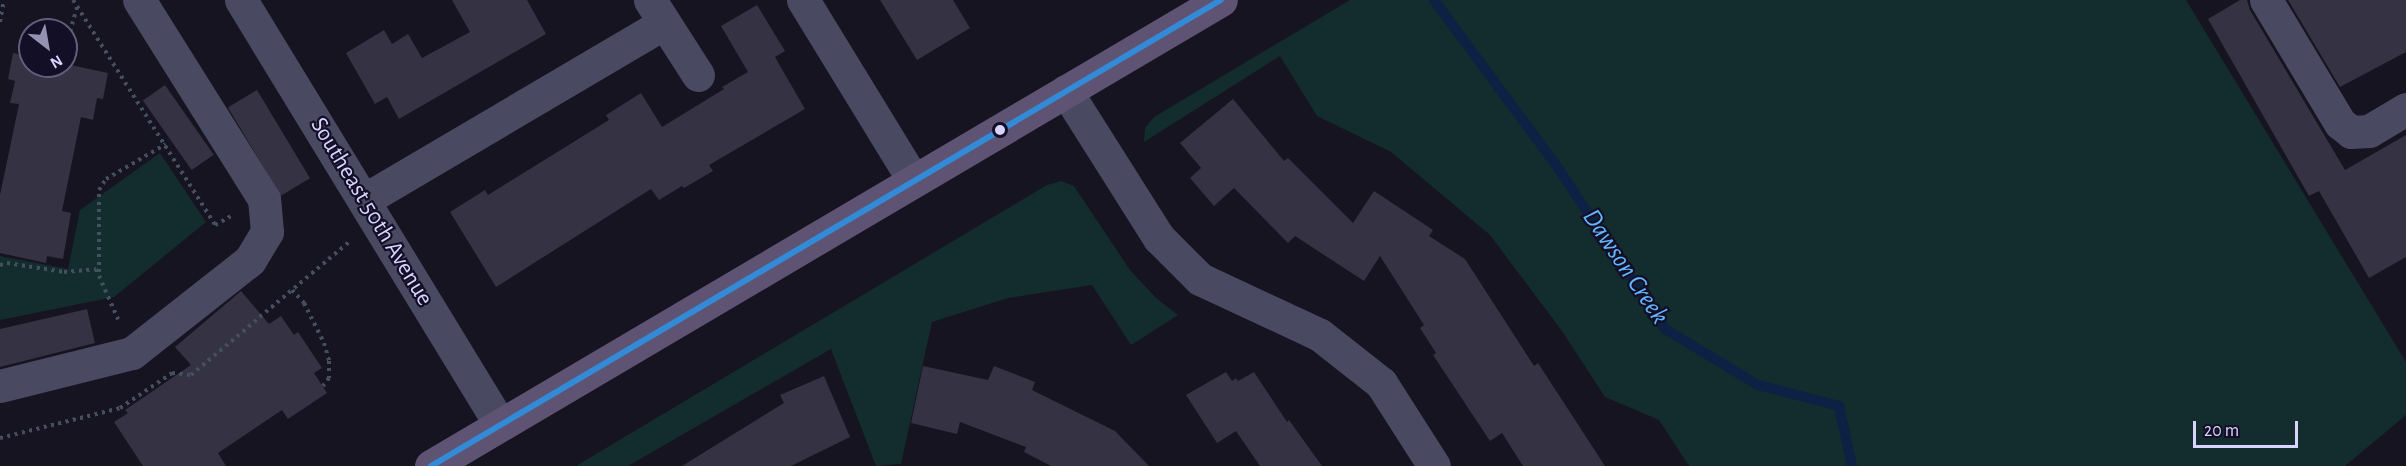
<!DOCTYPE html>
<style>
body{margin:0}
#map{position:relative;width:2406px;height:466px;overflow:hidden;background:#161421;font-family:"Alegreya Sans",sans-serif}
div>[style]{position:absolute}
.green>*{inset:0;background:#132c2d}
.stream>*{height:10px;margin:-5px;padding:0 5px;transform-origin:5px;border-radius:5px;background:#0d2144}
.building>*{inset:0;background:#343243;transform-origin:0 0}
.path>*{height:4px;margin-top:-2px;transform-origin:0;background:repeating-linear-gradient(90deg,#44505f 0 3px,transparent 0 7.5px)}
.minor>*{height:33px;margin:-16.5px;padding:0 16.5px;transform-origin:16.5px;border-radius:16.5px;background:#4a4962}
.major>*{height:33px;margin:-16.5px;padding:0 16.5px;transform-origin:16.5px;border-radius:16.5px;background:#5e5373}
.bus-1>*{height:6px;margin:-3px;padding:0 3px;transform-origin:3px;border-radius:3px;background:#338bd7}
.dots>*{width:16px;height:16px;translate:-50% -50%;box-sizing:border-box;border:3px solid #130f26;border-radius:50%}
span{translate:-50% -50%;white-space:nowrap;text-align:center;line-height:1.15;-webkit-text-stroke:4.5px #130f26;paint-order:stroke}
.street-label{font-size:24px;color:#d9d4ff}
.water-label{font-size:26px;color:#62b6ff;font-style:italic}
.north{position:absolute;left:18px;top:18px;width:60px;height:60px;box-sizing:border-box;background:#130f26;border:2px solid #625e7d;border-radius:50%;rotate:149deg;font-size:16px;font-weight:700;line-height:24px;text-align:center;color:#d9d4ff}
.north::after{content:'';display:block;margin:auto;width:21px;height:27px;background:#9591b1;clip-path:polygon(50% 0,100% 100%,50% 72%,0 100%)}
.scale{position:absolute;left:2193px;top:421px;width:105px;height:27px;box-sizing:border-box;border:3px solid #d9d4ff;border-top:0;padding-left:8px;font-size:18px;line-height:21px;white-space:nowrap;color:#d9d4ff;-webkit-text-stroke:4px #130f26;paint-order:stroke}
</style>
<div id="map">
<div class="green">
<i style="clip-path:polygon(1350px 0,2186px 0,2406px 362px,2406px 415px,2345px 466px,1689px 466px,1659px 420px,1605px 397px,1562px 331px,1490px 235px,1391px 152px,1317px 116px,1280px 56px,1144px 142px,1145px 128px,1154px 117px)"></i>
<i style="clip-path:polygon(160px 153px,206px 222px,114px 297px,0 320px,0 256px,68px 269px,80px 210px)"></i>
<i style="clip-path:polygon(1061px 181px,1074px 186px,1130px 270px,1156px 298px,1178px 315px,1131px 345px,1092px 285px,1008px 298px,932px 322px,901px 464px,876px 466px,831px 349px,628px 466px,576px 466px,1047px 185px)"></i>
</div>
<div class="stream">
<i style="left:1434px;top:0;width:205px;rotate:53.5deg"></i>
<i style="left:1556px;top:165px;width:197px;rotate:56.4deg"></i>
<i style="left:1665px;top:329px;width:109px;rotate:31.1deg"></i>
<i style="left:1758px;top:385px;width:84px;rotate:14.5deg"></i>
<i style="left:1839px;top:406px;width:61px;rotate:77.8deg"></i>
</div>
<div class="building">
<i style="clip-path:polygon(452px 0,527px 0,546px 34px,399px 119px,387px 97px,375px 104px,346px 53px,384px 30px,392px 44px,408px 34px,422px 58px,470px 32px)"></i>
<i style="clip-path:polygon(880px 0,953px 0,970px 28px,917px 60px)"></i>
<i style="clip-path:polygon(2240px 0,2247px 0,2250px 10px,2345px 170px,2406px 135px,2406px 257px,2369px 278px,2319px 191px,2309px 196px,2208px 19px)"></i>
<i style="clip-path:polygon(2288px 0,2406px 0,2406px 52px,2340px 87px)"></i>
<i style="clip-path:polygon(757px 5px,785px 51px,775px 57px,805px 109px,709px 165px,713px 171px,684px 188px,682px 186px,659px 200px,651px 189px,496px 287px,450px 212px,485px 190px,488px 195px,609px 120px,606px 115px,641px 93px,662px 127px,724px 89px,722px 87px,748px 72px,721px 26px)"></i>
<i style="clip-path:polygon(13px 53px,30px 57px,30px 66px,66px 64px,108px 73px,103px 99px,97px 98px,93px 120px,81px 117px,62px 211px,71px 213px,63px 259px,47px 256px,46px 263px,0 253px,0 195px,19px 104px,10px 103px,15px 81px,8px 79px)"></i>
<i style="left:165px;top:85px;width:85px;height:27px;rotate:55deg"></i>
<i style="left:257px;top:90px;width:103px;height:34px;rotate:59deg"></i>
<i style="clip-path:polygon(1233px 99px,1284px 161px,1288px 158px,1353px 223px,1374px 191px,1433px 230px,1429px 236px,1465px 259px,1534px 366px,1538px 363px,1605px 466px,1523px 466px,1502px 433px,1490px 441px,1433px 355px,1436px 353px,1420px 328px,1424px 325px,1380px 256px,1364px 281px,1295px 236px,1288px 243px,1234px 188px,1214px 206px,1190px 178px,1201px 168px,1180px 143px)"></i>
<i style="clip-path:polygon(241px 291px,269px 324px,281px 316px,294px 335px,298px 332px,322px 368px,314px 373px,327px 393px,288px 419px,282px 410px,218px 453px,226px 466px,143px 466px,114px 422px,128px 413px,125px 410px,191px 365px,175px 347px)"></i>
<i style="clip-path:polygon(87px 309px,95px 343px,0 367px,0 329px)"></i>
<i style="clip-path:polygon(923px 366px,988px 380px,994px 366px,1035px 382px,1032px 390px,1115px 431px,1149px 466px,1051px 466px,1024px 452px,1026px 447px,960px 422px,957px 434px,911px 423px)"></i>
<i style="clip-path:polygon(1226px 372px,1232px 381px,1236px 378px,1238px 381px,1254px 372px,1287px 422px,1289px 420px,1322px 466px,1260px 466px,1236px 431px,1217px 443px,1186px 395px)"></i>
<i style="clip-path:polygon(824px 376px,850px 437px,791px 466px,682px 466px,784px 403px,780px 395px)"></i>
</div>
<div class="path">
<i style="left:73px;top:0;width:266px;rotate:57.7deg"></i>
<i style="left:215px;top:225px;width:18px;rotate:-29deg"></i>
<i style="left:0;top:22px;width:22px;rotate:-80deg"></i>
<i style="left:66px;top:46px;width:41px;rotate:-74.2deg"></i>
<i style="left:0;top:265px;width:7px;rotate:-16deg"></i>
<i style="left:7px;top:263px;width:58px;rotate:9deg"></i>
<i style="left:64px;top:272px;width:32px;rotate:-5deg"></i>
<i style="left:96px;top:269px;width:55px;rotate:66.3deg"></i>
<i style="left:99px;top:272px;width:82px;rotate:-90deg"></i>
<i style="left:99px;top:190px;width:13px;rotate:-58deg"></i>
<i style="left:106px;top:179px;width:69px;rotate:-30.3deg"></i>
<i style="left:292px;top:290px;width:18px;rotate:47deg"></i>
<i style="left:304px;top:303px;width:45px;rotate:63.4deg"></i>
<i style="left:324px;top:343px;width:19px;rotate:74deg"></i>
<i style="left:329px;top:361px;width:17px;rotate:90deg"></i>
<i style="left:329px;top:378px;width:10px;rotate:127deg"></i>
<i style="left:0;top:438px;width:124px;rotate:-14deg"></i>
<i style="left:120px;top:408px;width:63px;rotate:-33.9deg"></i>
<i style="left:172px;top:373px;width:19px;rotate:6deg"></i>
<i style="left:191px;top:375px;width:207px;rotate:-40.1deg"></i>
</div>
<div class="minor">
<i style="left:241px;top:0;width:497px;rotate:58.6deg"></i>
<i style="left:650px;top:0;width:89px;rotate:57.4deg"></i>
<i style="left:803px;top:0;width:212px;rotate:58.5deg"></i>
<i style="left:2266px;top:0;width:144px;rotate:59deg"></i>
<i style="left:2340px;top:123px;width:14px;rotate:39deg"></i>
<i style="left:2351px;top:132px;width:18px;rotate:-3deg"></i>
<i style="left:2369px;top:131px;width:43px;rotate:-30.7deg"></i>
<i style="left:1066px;top:91px;width:174px;rotate:57.7deg"></i>
<i style="left:1159px;top:238px;width:58px;rotate:45deg"></i>
<i style="left:1200px;top:279px;width:132px;rotate:25deg"></i>
<i style="left:1320px;top:335px;width:78px;rotate:38.2deg"></i>
<i style="left:1381px;top:383px;width:98px;rotate:57.4deg"></i>
<i style="left:364px;top:200px;width:348px;rotate:-30.5deg"></i>
<i style="left:0;top:386px;width:136px;rotate:-14deg"></i>
<i style="left:132px;top:353px;width:150px;rotate:-38.2deg"></i>
<i style="left:250px;top:260px;width:33px;rotate:-59deg"></i>
<i style="left:267px;top:232px;width:33px;rotate:-95deg"></i>
<i style="left:264px;top:199px;width:235px;rotate:-122.1deg"></i>
</div>
<div class="major">
<i style="left:431px;top:466px;width:917px;rotate:-30.54deg"></i>
</div>
<div class="bus-1">
<i style="left:431px;top:466px;width:917px;rotate:-30.54deg"></i>
</div>
<div class="dots">
<i style="left:1000px;top:130px;background:#d9d4ff"></i>
</div>
<div class="street-label">
<span style="left:371px;top:212px;rotate:59deg">Southeast 50th Avenue</span>
</div>
<div class="water-label">
<span style="left:1625px;top:267px;rotate:56deg">Dawson Creek</span>
</div>
<div class="north">N</div>
<div class="scale">20 m</div>
</div>
